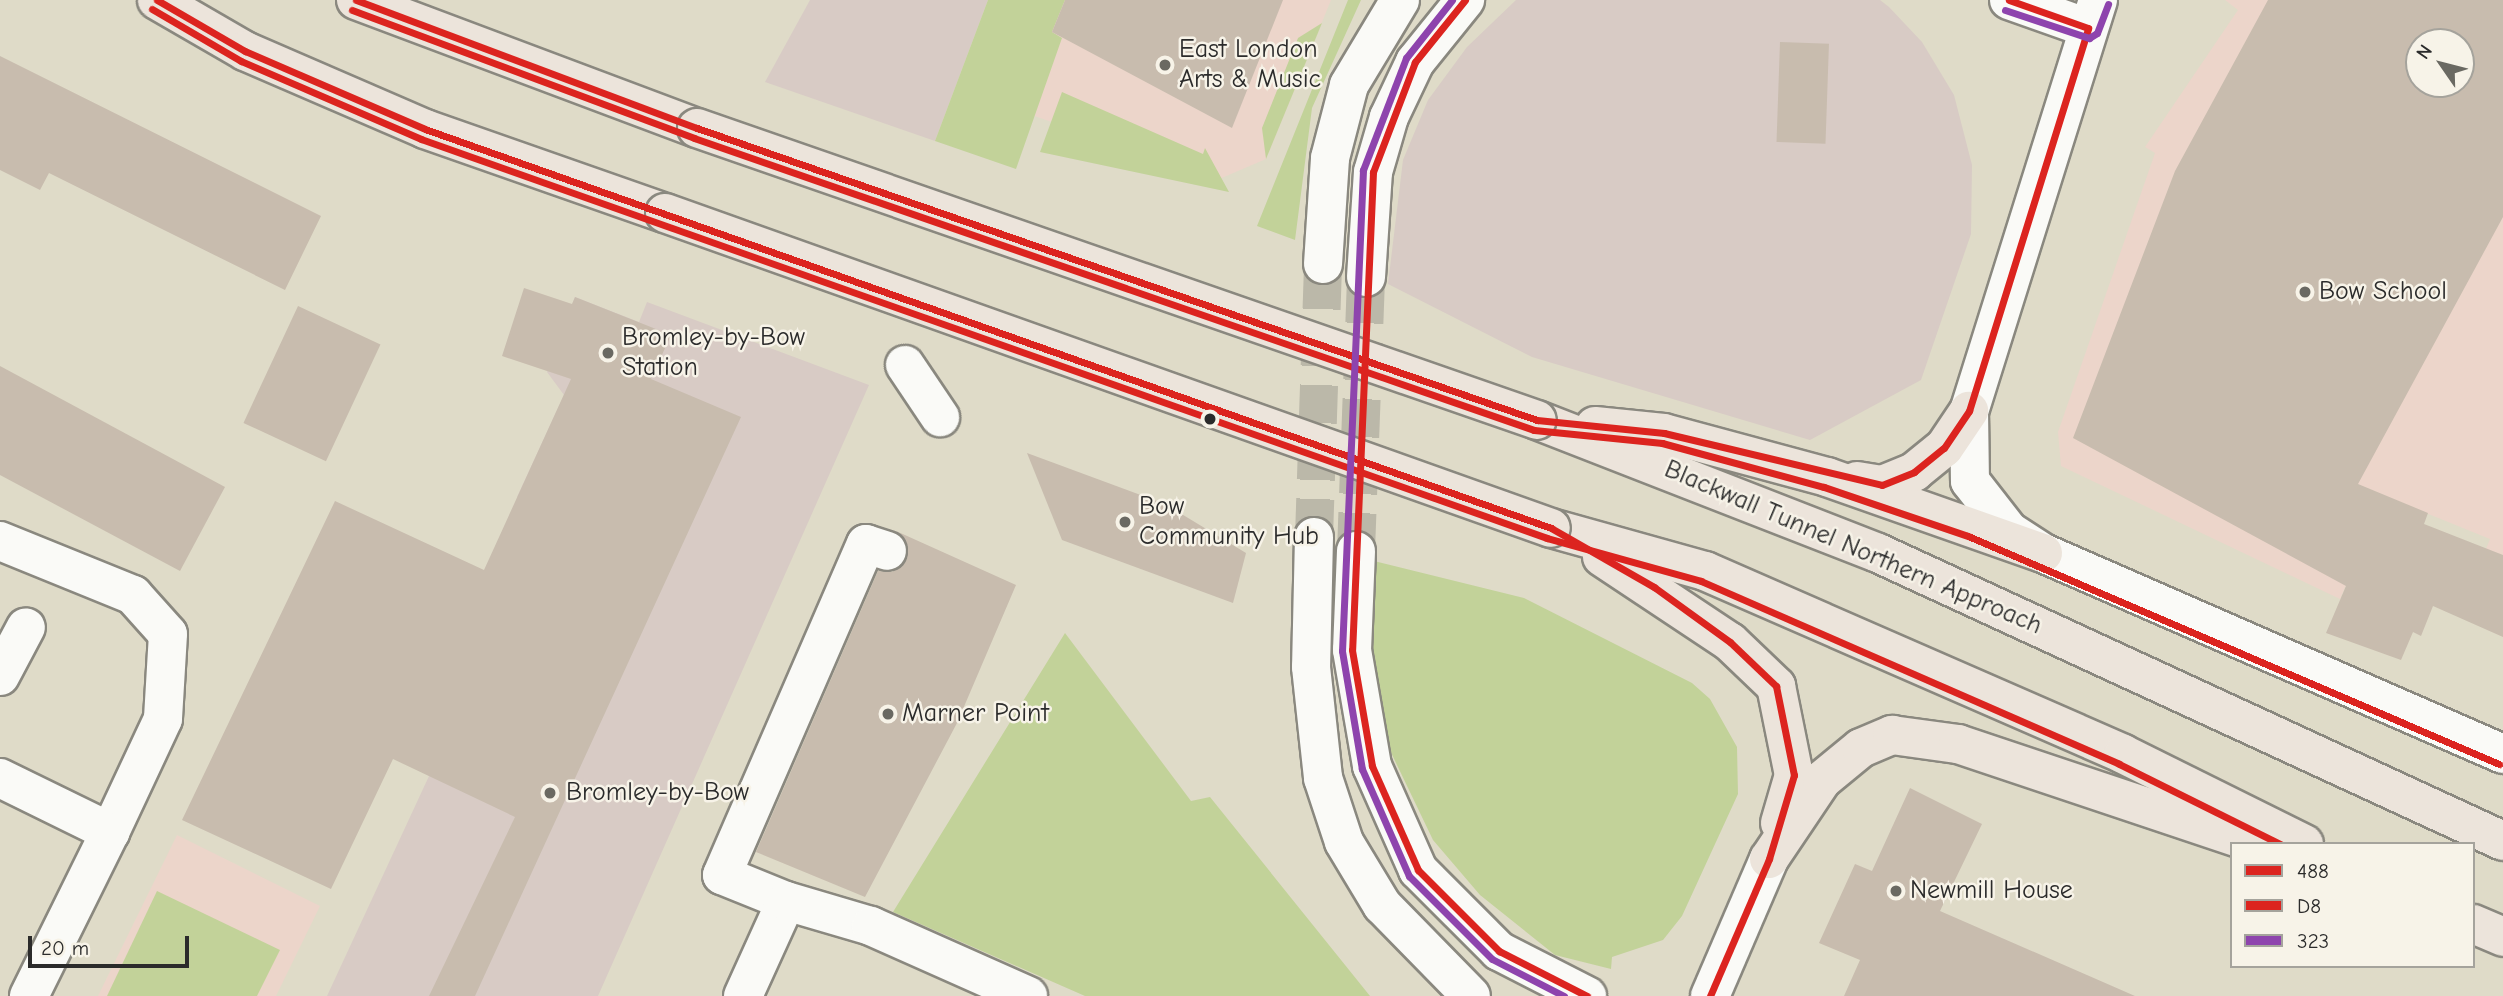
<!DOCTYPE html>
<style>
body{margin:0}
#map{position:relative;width:2503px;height:996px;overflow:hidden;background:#dfdbc8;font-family:"Comic Neue",sans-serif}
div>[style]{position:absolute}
.built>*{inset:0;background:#ecd5ca}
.industrial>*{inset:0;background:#d8cbc5}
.green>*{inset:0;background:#c2d299}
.building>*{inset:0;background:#c8bcae;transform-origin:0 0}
.minor-tunnel>*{height:38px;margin-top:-19px;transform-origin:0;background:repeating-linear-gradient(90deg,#bbb8a9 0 38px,transparent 0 57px)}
.roads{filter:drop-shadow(2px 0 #8a887f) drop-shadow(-2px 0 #8a887f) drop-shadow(0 2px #8a887f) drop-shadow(0 -2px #8a887f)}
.minor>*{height:38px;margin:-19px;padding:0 19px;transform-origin:19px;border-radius:19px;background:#fafaf7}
.highway>*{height:38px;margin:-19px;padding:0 19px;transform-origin:19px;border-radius:19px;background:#ece4db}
.bridges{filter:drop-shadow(2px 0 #8a887f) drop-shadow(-2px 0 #8a887f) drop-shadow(0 2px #8a887f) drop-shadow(0 -2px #8a887f)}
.highway-bridge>*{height:38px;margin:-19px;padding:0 19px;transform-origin:19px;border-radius:19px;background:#ece4db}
.bus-1>*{height:7px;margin:-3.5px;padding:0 3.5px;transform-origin:3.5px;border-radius:3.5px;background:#dc241f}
.bus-2>*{height:7px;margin:-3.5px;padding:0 3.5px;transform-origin:3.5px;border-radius:3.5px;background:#dc241f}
.bus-3>*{height:7px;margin:-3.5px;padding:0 3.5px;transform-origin:3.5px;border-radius:3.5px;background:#8e44ad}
.dots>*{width:19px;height:19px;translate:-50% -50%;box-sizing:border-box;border:4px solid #f7f3e8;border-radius:50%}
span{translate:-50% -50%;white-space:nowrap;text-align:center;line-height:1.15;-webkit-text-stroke:5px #f7f3e8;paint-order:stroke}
.poi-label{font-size:26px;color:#2b2b2b}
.left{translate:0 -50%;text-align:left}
.street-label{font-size:26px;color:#2b2b2b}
.legend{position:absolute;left:2230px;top:842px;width:245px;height:126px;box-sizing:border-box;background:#f7f3e8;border:2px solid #a5a39c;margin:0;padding:9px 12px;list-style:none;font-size:21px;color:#2b2b2b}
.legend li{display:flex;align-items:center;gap:14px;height:35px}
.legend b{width:35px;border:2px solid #a5a39c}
.north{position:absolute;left:2405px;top:28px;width:70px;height:70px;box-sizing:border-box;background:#f7f3e8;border:2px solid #a5a39c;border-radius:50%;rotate:305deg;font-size:19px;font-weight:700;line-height:28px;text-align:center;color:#2b2b2b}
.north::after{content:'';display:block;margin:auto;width:24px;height:32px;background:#6a6962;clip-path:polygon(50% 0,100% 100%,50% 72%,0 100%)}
.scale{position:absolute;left:28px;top:936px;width:161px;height:32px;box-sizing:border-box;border:4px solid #2b2b2b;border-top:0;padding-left:9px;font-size:21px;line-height:24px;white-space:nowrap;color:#2b2b2b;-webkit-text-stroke:5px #f7f3e8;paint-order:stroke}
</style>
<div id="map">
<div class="built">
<i style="clip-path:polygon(1051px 0,1331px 0,1266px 159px,1217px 180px,1009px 107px)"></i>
<i style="clip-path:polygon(evenodd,2225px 0,2503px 0,2503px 637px,2459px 616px,2490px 539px,2384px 496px,2340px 599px,2061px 466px,2058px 432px,2155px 153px,2145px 147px,2238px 10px,2225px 0,2419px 42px,2461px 42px,2461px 84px,2419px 84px,2419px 42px)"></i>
<i style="clip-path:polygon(177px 835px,320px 906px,276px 996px,98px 996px)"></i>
</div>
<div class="industrial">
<i style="clip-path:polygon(810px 0,988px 0,935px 141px,765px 82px)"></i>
<i style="clip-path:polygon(1516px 0,1880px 0,1889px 7px,1922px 42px,1954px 95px,1972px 165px,1971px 234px,1921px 380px,1810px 440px,1532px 357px,1388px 284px,1403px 160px,1428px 100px,1467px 47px)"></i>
<i style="clip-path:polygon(575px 297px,639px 322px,647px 302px,869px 385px,598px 996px,327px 996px,551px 513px,517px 497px,564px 395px,547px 372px)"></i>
</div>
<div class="green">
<i style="clip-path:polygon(988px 0,1065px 0,1052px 32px,1062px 38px,1016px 169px,935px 141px)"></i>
<i style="clip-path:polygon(1348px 0,1361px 0,1312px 108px,1295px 240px,1257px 226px)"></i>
<i style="clip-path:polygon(1322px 23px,1266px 159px,1262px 128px,1298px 38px)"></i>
<i style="clip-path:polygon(1062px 92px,1203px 154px,1205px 148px,1229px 192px,1040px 152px)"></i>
<i style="clip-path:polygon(1374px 561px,1524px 598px,1692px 683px,1710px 699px,1737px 747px,1738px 794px,1682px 916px,1663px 940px,1612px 957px,1611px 969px,1555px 955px,1480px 895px,1433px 840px,1385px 740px,1368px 644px)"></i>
<i style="clip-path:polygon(1065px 633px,1191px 801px,1210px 797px,1370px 996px,1085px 996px,893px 912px)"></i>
<i style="clip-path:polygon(157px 891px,280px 950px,257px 996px,107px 996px)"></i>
</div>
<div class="building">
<i style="clip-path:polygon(1065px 0,1283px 0,1232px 128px,1052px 32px)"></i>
<i style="clip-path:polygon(evenodd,2268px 0,2503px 0,2503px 217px,2358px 484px,2428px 513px,2424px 524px,2503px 555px,2503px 637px,2433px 606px,2421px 636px,2413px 632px,2401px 660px,2326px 633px,2346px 586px,2073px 438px,2175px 171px,2268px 0,2419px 42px,2461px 42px,2461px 84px,2419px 84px,2419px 42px)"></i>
<i style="left:1780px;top:42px;width:49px;height:100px;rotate:2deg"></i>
<i style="clip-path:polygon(0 56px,321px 216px,285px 290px,49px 173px,40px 190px,0 170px)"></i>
<i style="clip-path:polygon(524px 288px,572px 304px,575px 297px,671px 335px,651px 379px,741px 417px,475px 996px,429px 996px,515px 817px,393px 759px,331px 889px,182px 820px,335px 501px,484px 570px,571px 379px,502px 356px)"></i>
<i style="left:298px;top:306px;width:91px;height:129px;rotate:25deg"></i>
<i style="clip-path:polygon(0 366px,225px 487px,180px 571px,0 475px)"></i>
<i style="clip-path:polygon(1027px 453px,1165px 504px,1246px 553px,1233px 603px,1062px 540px)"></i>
<i style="clip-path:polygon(896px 531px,1016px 585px,957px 723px,865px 897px,756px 852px,878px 571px,892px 572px,907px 559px,908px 546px)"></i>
<i style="clip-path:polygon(1910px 788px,1982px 824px,1940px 911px,2135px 996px,1844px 996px,1860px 960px,1819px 943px,1855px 864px,1872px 871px)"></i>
</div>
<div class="minor-tunnel">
<i style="left:1314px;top:537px;width:273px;rotate:-88.1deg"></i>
<i style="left:1356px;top:551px;width:274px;rotate:-87.9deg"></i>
</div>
<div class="roads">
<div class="minor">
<i style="left:2009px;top:0;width:84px;rotate:19.5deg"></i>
<i style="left:2098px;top:0;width:431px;rotate:107.4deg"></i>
<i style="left:1969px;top:411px;width:70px;rotate:89.2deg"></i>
<i style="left:1970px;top:481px;width:63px;rotate:52deg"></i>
<i style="left:2009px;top:531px;width:40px;rotate:32.9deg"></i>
<i style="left:2043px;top:553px;width:502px;rotate:23.6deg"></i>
<i style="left:1323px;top:264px;width:106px;rotate:-86.2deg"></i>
<i style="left:1330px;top:158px;width:75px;rotate:-75.4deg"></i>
<i style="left:1349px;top:85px;width:99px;rotate:-59deg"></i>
<i style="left:1366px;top:277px;width:105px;rotate:-86.2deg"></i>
<i style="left:1373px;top:172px;width:57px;rotate:-73.8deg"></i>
<i style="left:1389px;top:117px;width:61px;rotate:-64.7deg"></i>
<i style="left:1415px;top:62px;width:80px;rotate:-51.1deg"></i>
<i style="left:905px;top:365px;width:63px;rotate:56.1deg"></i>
<i style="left:1314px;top:537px;width:130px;rotate:91.3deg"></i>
<i style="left:1311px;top:667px;width:112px;rotate:83.8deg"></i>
<i style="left:1323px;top:778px;width:67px;rotate:71.8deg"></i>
<i style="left:1344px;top:842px;width:74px;rotate:58.9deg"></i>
<i style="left:1382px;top:905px;width:127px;rotate:45.6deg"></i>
<i style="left:0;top:541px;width:144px;rotate:22.1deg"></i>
<i style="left:133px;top:595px;width:52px;rotate:48.1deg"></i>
<i style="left:168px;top:634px;width:85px;rotate:93.4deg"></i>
<i style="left:163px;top:719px;width:125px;rotate:115.1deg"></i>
<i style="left:1356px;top:551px;width:99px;rotate:92.3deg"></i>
<i style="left:1352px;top:650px;width:118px;rotate:80.2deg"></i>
<i style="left:1372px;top:766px;width:114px;rotate:66.1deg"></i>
<i style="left:1418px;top:870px;width:115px;rotate:45deg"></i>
<i style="left:1499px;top:951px;width:99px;rotate:27.1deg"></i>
<i style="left:0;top:676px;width:55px;rotate:-62deg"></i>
<i style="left:0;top:778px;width:123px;rotate:26.1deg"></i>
<i style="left:110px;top:832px;width:183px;rotate:116.3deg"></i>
<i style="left:786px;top:901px;width:69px;rotate:-157.9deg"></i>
<i style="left:722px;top:875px;width:361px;rotate:-66.5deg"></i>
<i style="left:866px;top:544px;width:22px;rotate:18deg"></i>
<i style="left:743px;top:996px;width:104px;rotate:-65.6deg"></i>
<i style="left:786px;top:901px;width:89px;rotate:16.4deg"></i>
<i style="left:871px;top:926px;width:172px;rotate:24deg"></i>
<i style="left:1710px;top:996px;width:149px;rotate:-66.7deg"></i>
</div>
<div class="highway">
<i style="left:157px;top:0;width:102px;rotate:30.1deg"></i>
<i style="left:245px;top:51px;width:196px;rotate:23.4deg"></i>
<i style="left:425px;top:129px;width:254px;rotate:19.3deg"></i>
<i style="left:356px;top:0;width:364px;rotate:20.6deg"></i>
<i style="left:1537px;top:420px;width:366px;rotate:21.3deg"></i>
<i style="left:1878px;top:553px;width:688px;rotate:24.74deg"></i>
<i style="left:1595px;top:426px;width:69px;rotate:5.8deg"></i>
<i style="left:1664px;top:433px;width:169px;rotate:15.1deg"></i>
<i style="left:1827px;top:477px;width:229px;rotate:19.4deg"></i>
<i style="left:1857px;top:481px;width:25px;rotate:9deg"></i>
<i style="left:1882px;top:485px;width:35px;rotate:-22deg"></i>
<i style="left:1914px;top:472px;width:38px;rotate:-39deg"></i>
<i style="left:1944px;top:448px;width:45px;rotate:-56deg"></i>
<i style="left:1551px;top:528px;width:160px;rotate:15.6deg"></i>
<i style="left:1705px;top:571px;width:456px;rotate:23.6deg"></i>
<i style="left:2123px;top:754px;width:202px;rotate:26.4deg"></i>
<i style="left:1602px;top:557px;width:154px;rotate:33.6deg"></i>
<i style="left:1730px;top:642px;width:64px;rotate:43.7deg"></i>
<i style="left:1776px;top:686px;width:91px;rotate:78.6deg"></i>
<i style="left:1794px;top:775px;width:50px;rotate:106.3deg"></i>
<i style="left:1769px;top:859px;width:95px;rotate:-56.1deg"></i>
<i style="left:1822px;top:780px;width:50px;rotate:-39.4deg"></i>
<i style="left:1861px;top:748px;width:34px;rotate:-23deg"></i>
<i style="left:1892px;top:735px;width:67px;rotate:7.8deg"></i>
<i style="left:1958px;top:744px;width:315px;rotate:18.5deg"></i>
<i style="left:2473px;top:924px;width:33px;rotate:23deg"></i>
</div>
</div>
<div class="bridges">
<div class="highway-bridge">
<i style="left:697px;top:128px;width:889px;rotate:19.17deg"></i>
<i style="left:665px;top:213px;width:940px;rotate:19.57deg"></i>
</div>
</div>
<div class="bus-1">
<i style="left:157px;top:0;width:102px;rotate:30.1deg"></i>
<i style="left:245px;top:51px;width:196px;rotate:23.4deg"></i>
<i style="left:425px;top:129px;width:1195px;rotate:19.51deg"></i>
<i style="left:1551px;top:528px;width:119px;rotate:29.8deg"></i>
<i style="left:1654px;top:587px;width:94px;rotate:35.9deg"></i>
<i style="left:1730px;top:642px;width:64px;rotate:43.7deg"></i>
<i style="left:1776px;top:686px;width:91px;rotate:78.6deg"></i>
<i style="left:1794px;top:775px;width:88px;rotate:106.6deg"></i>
<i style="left:1769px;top:859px;width:149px;rotate:113.3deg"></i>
<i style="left:356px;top:0;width:364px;rotate:20.6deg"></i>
<i style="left:697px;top:128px;width:889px;rotate:19.17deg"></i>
<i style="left:1537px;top:420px;width:128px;rotate:5.8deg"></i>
<i style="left:1664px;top:433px;width:224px;rotate:13.4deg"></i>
<i style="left:1882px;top:485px;width:35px;rotate:-22deg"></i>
<i style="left:1914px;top:472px;width:38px;rotate:-39deg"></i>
<i style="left:1944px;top:448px;width:45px;rotate:-56deg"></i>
<i style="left:1969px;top:411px;width:401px;rotate:-72.7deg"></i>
<i style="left:2088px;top:28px;width:84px;rotate:-160.5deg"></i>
<i style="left:1465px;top:0;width:80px;rotate:128.9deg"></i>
<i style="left:1415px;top:62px;width:118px;rotate:110.9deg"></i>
<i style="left:1373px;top:172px;width:478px;rotate:92.5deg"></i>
<i style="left:1352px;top:650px;width:118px;rotate:80.2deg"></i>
<i style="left:1372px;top:766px;width:114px;rotate:66.1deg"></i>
<i style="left:1418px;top:870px;width:115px;rotate:45deg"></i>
<i style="left:1499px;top:951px;width:99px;rotate:27.1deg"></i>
</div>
<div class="bus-2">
<i style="left:152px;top:9px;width:103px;rotate:30.3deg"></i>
<i style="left:241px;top:61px;width:196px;rotate:23.4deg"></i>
<i style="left:421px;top:139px;width:1195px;rotate:19.51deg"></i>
<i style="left:1547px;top:538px;width:160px;rotate:15.6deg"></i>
<i style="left:1701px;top:581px;width:456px;rotate:23.6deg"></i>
<i style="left:2119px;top:764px;width:180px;rotate:26.4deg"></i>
<i style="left:352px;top:10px;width:365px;rotate:20.5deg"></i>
<i style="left:694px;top:138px;width:889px;rotate:19.17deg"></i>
<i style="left:1534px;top:430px;width:129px;rotate:5.8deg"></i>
<i style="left:1662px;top:443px;width:168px;rotate:15.2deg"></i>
<i style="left:1824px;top:487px;width:152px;rotate:18.8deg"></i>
<i style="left:1968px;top:536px;width:578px;rotate:23.24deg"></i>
</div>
<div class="bus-3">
<i style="left:1452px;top:0;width:74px;rotate:128.4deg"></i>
<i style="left:1406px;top:58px;width:120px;rotate:111deg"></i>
<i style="left:1363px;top:170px;width:481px;rotate:92.5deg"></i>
<i style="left:1342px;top:651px;width:120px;rotate:80.4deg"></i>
<i style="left:1362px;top:769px;width:117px;rotate:66.3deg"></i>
<i style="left:1409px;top:876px;width:117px;rotate:45deg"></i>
<i style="left:1492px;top:959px;width:81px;rotate:27.2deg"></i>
<i style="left:2005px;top:10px;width:89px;rotate:18.4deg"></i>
<i style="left:2089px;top:38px;width:9px;rotate:-32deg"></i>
<i style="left:2097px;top:33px;width:31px;rotate:-69deg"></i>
</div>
<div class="dots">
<i style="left:1165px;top:65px;background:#6a6962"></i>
<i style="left:2305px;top:292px;background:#6a6962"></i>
<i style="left:608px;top:353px;background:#6a6962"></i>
<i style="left:1210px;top:419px;background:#2b2b2b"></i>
<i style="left:1125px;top:522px;background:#6a6962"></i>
<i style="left:888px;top:714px;background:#6a6962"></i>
<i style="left:550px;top:793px;background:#6a6962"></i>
<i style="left:1896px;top:891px;background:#6a6962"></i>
</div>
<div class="poi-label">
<span class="left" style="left:1179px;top:65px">East London<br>Arts &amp; Music</span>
<span class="left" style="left:2319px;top:292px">Bow School</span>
<span class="left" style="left:622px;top:353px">Bromley-by-Bow<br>Station</span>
<span class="left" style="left:1139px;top:522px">Bow<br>Community Hub</span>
<span class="left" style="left:902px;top:714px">Marner Point</span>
<span class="left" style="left:566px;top:793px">Bromley-by-Bow</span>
<span class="left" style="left:1910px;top:891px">Newmill House</span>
</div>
<div class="street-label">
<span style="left:1853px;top:548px;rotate:23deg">Blackwall Tunnel Northern Approach</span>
</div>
<ul class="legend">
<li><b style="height:9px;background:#dc241f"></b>488</li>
<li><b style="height:9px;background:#dc241f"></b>D8</li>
<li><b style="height:9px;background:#8e44ad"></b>323</li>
</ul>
<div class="north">N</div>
<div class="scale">20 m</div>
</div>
